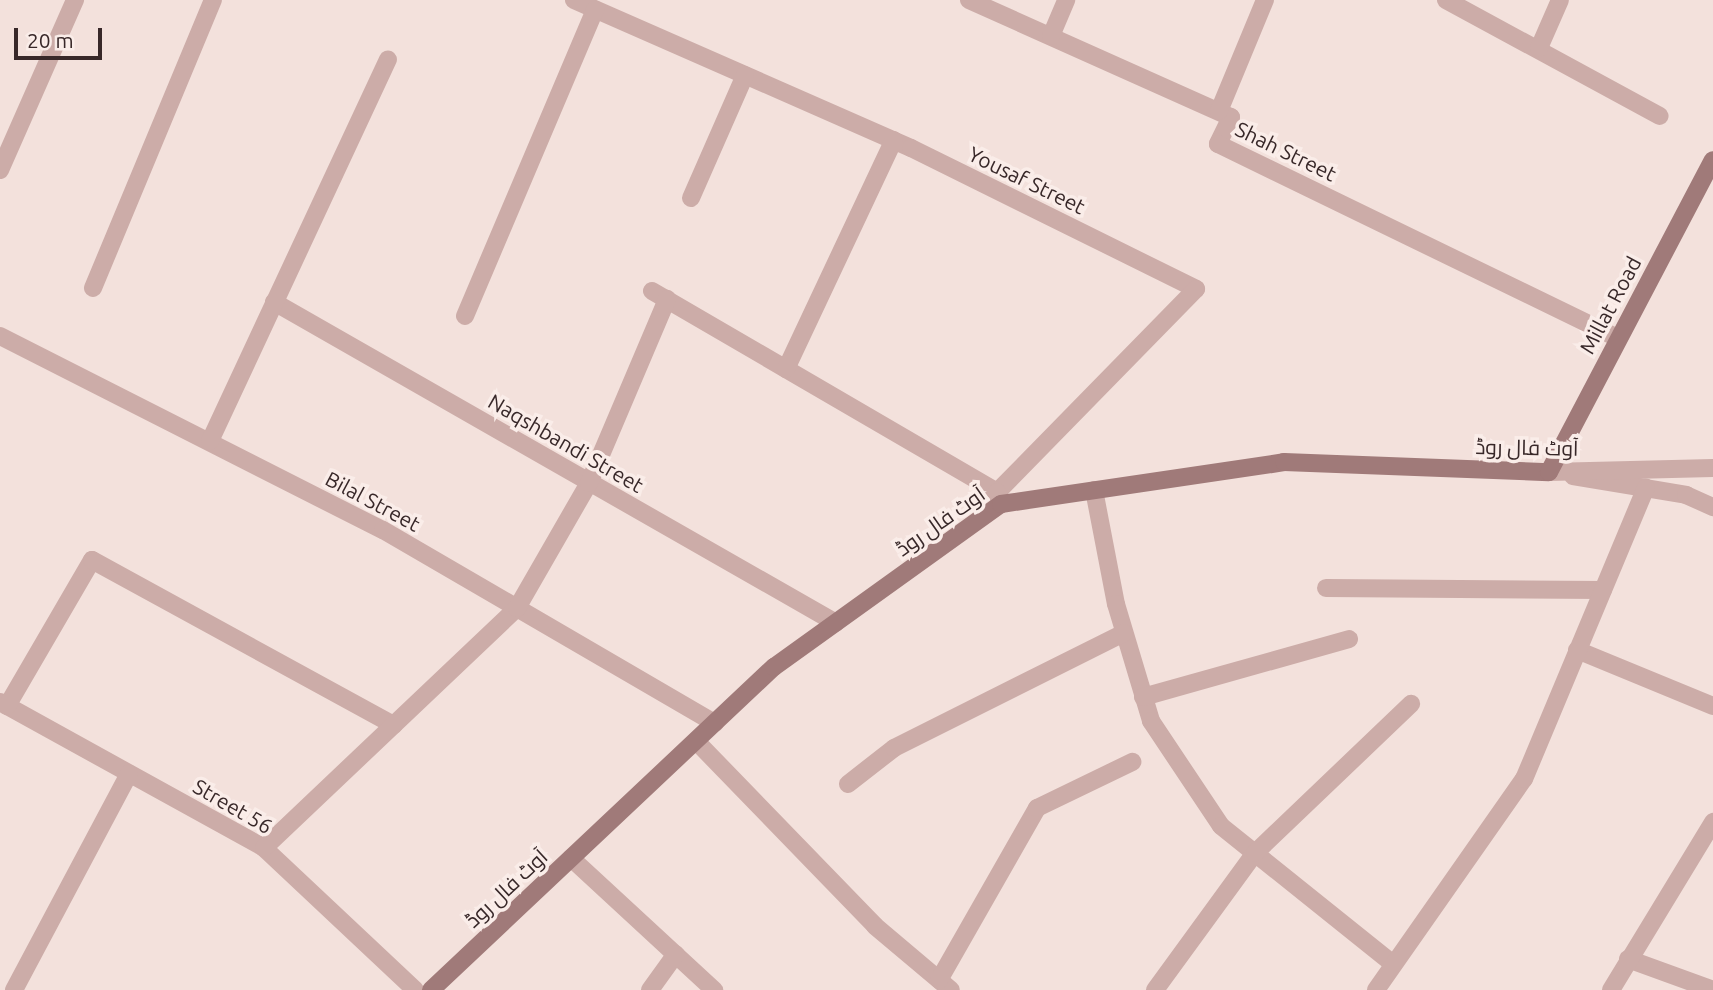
<!DOCTYPE html>
<meta charset="utf-8">
<style>
body{margin:0}
#map{position:relative;width:1713px;height:990px;overflow:hidden;background:#f3e1dc;font-family:Ubuntu,Cairo,sans-serif}
div>[style]{position:absolute}
.minor>*{height:18px;margin:-9px;padding:0 9px;transform-origin:9px;border-radius:9px;background:#ccaca8}
.tertiary>*{height:18px;margin:-9px;padding:0 9px;transform-origin:9px;border-radius:9px;background:#ccaca8}
.secondary>*{height:18px;margin:-9px;padding:0 9px;transform-origin:9px;border-radius:9px;background:#a07a79}
span{translate:-50% -50%;white-space:nowrap;text-align:center;line-height:1.15;-webkit-text-stroke:7px #faede9;paint-order:stroke}
.street-label{font-size:21px;color:#382829}
.scale{position:absolute;left:14px;top:28px;width:88px;height:32px;box-sizing:border-box;border:4px solid #382829;border-top:0;padding-left:9px;font-size:21px;line-height:24px;white-space:nowrap;color:#382829;-webkit-text-stroke:5px #faede9;paint-order:stroke}
</style>
<div id="map">
<div class="minor">
<i style="left:574px;top:0;width:368px;rotate:23.7deg"></i>
<i style="left:911px;top:148px;width:318px;rotate:26.3deg"></i>
<i style="left:1196px;top:289px;width:284px;rotate:134.4deg"></i>
<i style="left:969px;top:0;width:287px;rotate:24.1deg"></i>
<i style="left:1231px;top:117px;width:30px;rotate:116deg"></i>
<i style="left:1218px;top:144px;width:445px;rotate:25.9deg"></i>
<i style="left:1446px;top:0;width:243px;rotate:28.5deg"></i>
<i style="left:1051px;top:36px;width:39px;rotate:-67deg"></i>
<i style="left:1539px;top:48px;width:52px;rotate:-66.4deg"></i>
<i style="left:1219px;top:111px;width:120px;rotate:-67.5deg"></i>
<i style="left:0;top:170px;width:186px;rotate:-66.2deg"></i>
<i style="left:691px;top:198px;width:134px;rotate:-66.3deg"></i>
<i style="left:93px;top:288px;width:312px;rotate:-67.4deg"></i>
<i style="left:652px;top:291px;width:399px;rotate:30.2deg"></i>
<i style="left:997px;top:492px;width:13px;rotate:72deg"></i>
<i style="left:274px;top:302px;width:647px;rotate:29.73deg"></i>
<i style="left:465px;top:316px;width:333px;rotate:-67deg"></i>
<i style="left:0;top:336px;width:429px;rotate:26.9deg"></i>
<i style="left:383px;top:530px;width:384px;rotate:30.2deg"></i>
<i style="left:786px;top:369px;width:253px;rotate:-64.8deg"></i>
<i style="left:210px;top:441px;width:421px;rotate:-65deg"></i>
<i style="left:1573px;top:476px;width:115px;rotate:9.5deg"></i>
<i style="left:1686px;top:495px;width:30px;rotate:24deg"></i>
<i style="left:1094px;top:490px;width:116px;rotate:79.1deg"></i>
<i style="left:1116px;top:604px;width:122px;rotate:73.3deg"></i>
<i style="left:1151px;top:721px;width:126px;rotate:56.3deg"></i>
<i style="left:1221px;top:826px;width:221px;rotate:38.7deg"></i>
<i style="left:1326px;top:588px;width:277px;rotate:0.4deg"></i>
<i style="left:1577px;top:650px;width:147px;rotate:22.4deg"></i>
<i style="left:1143px;top:697px;width:214px;rotate:-15.7deg"></i>
<i style="left:0;top:702px;width:302px;rotate:28.9deg"></i>
<i style="left:264px;top:848px;width:207px;rotate:43.2deg"></i>
<i style="left:7px;top:706px;width:169px;rotate:-59.8deg"></i>
<i style="left:92px;top:560px;width:344px;rotate:28.7deg"></i>
<i style="left:696px;top:741px;width:257px;rotate:45.9deg"></i>
<i style="left:875px;top:926px;width:99px;rotate:40.1deg"></i>
<i style="left:848px;top:784px;width:58px;rotate:-38deg"></i>
<i style="left:894px;top:748px;width:257px;rotate:-26.6deg"></i>
<i style="left:264px;top:848px;width:349px;rotate:-43.5deg"></i>
<i style="left:517px;top:608px;width:144px;rotate:-60.1deg"></i>
<i style="left:589px;top:483px;width:200px;rotate:-67deg"></i>
<i style="left:571px;top:858px;width:195px;rotate:42.7deg"></i>
<i style="left:1628px;top:959px;width:90px;rotate:20deg"></i>
<i style="left:939px;top:980px;width:198px;rotate:-60.3deg"></i>
<i style="left:1037px;top:808px;width:106px;rotate:-25.8deg"></i>
<i style="left:14px;top:990px;width:245px;rotate:-62deg"></i>
<i style="left:650px;top:990px;width:44px;rotate:-54.2deg"></i>
<i style="left:1155px;top:990px;width:170px;rotate:-53.9deg"></i>
<i style="left:1255px;top:853px;width:216px;rotate:-43.7deg"></i>
<i style="left:1376px;top:990px;width:258px;rotate:-55deg"></i>
<i style="left:1524px;top:779px;width:316px;rotate:-67.3deg"></i>
<i style="left:1611px;top:990px;width:197px;rotate:-58.7deg"></i>
</div>
<div class="tertiary">
<i style="left:1549px;top:472px;width:164px;rotate:-1.4deg"></i>
</div>
<div class="secondary">
<i style="left:431px;top:990px;width:471px;rotate:-43.3deg"></i>
<i style="left:774px;top:667px;width:279px;rotate:-35.7deg"></i>
<i style="left:1001px;top:504px;width:286px;rotate:-8.4deg"></i>
<i style="left:1284px;top:462px;width:265px;rotate:2.2deg"></i>
<i style="left:1549px;top:472px;width:352px;rotate:-62.3deg"></i>
</div>
<div class="street-label">
<span style="left:1286px;top:151px;rotate:26deg">Shah Street</span>
<span style="left:1027px;top:180px;rotate:26deg">Yousaf Street</span>
<span style="left:1610px;top:305px;rotate:-62deg">Millat Road</span>
<span style="left:566px;top:443px;rotate:30deg">Naqshbandi Street</span>
<span style="left:1527px;top:447px;rotate:1deg">آوٹ فال روڈ</span>
<span style="left:373px;top:501px;rotate:28deg">Bilal Street</span>
<span style="left:940px;top:521px;rotate:-35deg">آوٹ فال روڈ</span>
<span style="left:233px;top:806px;rotate:30deg">Street 56</span>
<span style="left:506px;top:888px;rotate:-43deg">آوٹ فال روڈ</span>
</div>
<div class="scale">20 m</div>
</div>
